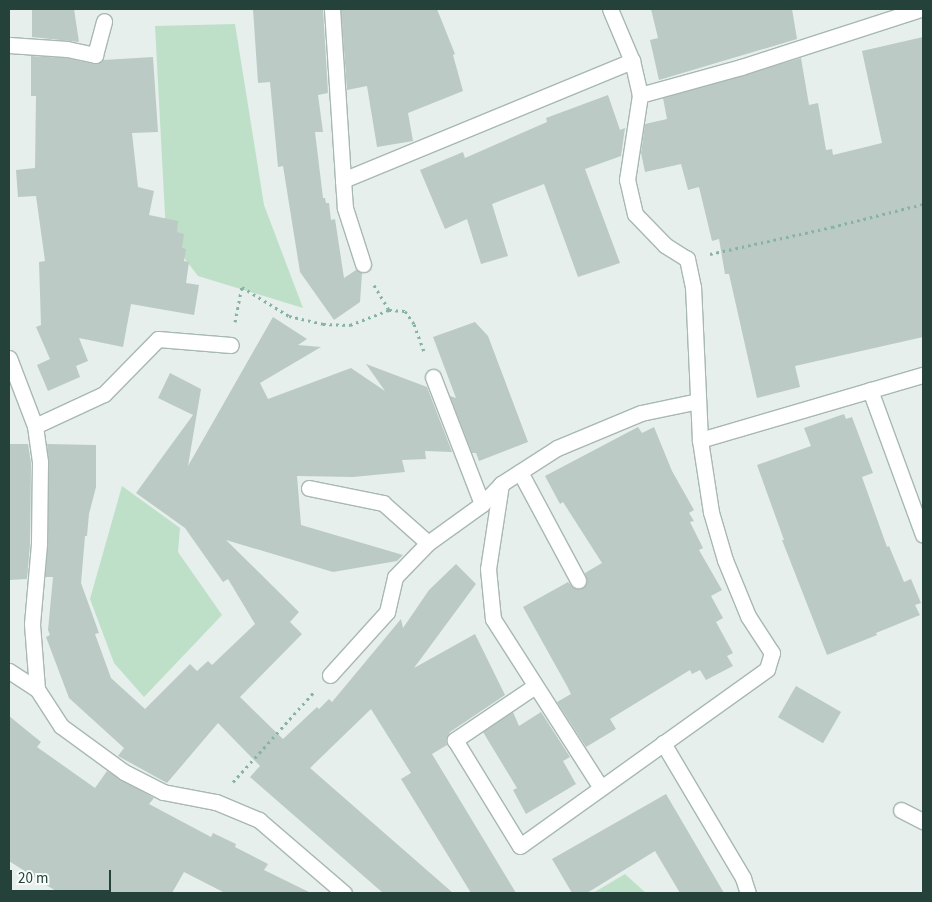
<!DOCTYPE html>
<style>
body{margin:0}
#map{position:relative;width:932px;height:902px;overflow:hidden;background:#e6efeb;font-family:"Source Sans 3",sans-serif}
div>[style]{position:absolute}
.green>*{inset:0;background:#bfe0c8}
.building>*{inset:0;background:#bbcac4;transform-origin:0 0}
.path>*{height:3px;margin-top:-1.5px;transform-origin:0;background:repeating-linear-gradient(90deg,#86b3a5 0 2.5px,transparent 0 6.5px)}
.roads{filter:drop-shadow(1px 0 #a8b8b2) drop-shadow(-1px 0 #a8b8b2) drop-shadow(0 1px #a8b8b2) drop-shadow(0 -1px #a8b8b2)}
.service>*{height:15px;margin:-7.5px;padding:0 7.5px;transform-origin:7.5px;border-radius:7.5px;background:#fff}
.minor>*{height:15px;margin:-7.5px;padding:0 7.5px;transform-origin:7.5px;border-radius:7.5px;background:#fff}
span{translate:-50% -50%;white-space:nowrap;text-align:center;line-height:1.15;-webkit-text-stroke:5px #f7fbf9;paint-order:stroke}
.frame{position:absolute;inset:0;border:10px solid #24423a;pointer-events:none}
.scale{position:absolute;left:10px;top:870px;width:101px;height:22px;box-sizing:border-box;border:2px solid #24423a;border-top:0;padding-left:6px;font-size:15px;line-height:18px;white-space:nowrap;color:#24423a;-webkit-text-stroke:4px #f7fbf9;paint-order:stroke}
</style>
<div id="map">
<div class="green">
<i style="clip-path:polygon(235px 24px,264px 205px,303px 308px,198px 276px,166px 234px,155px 26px)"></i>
<i style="clip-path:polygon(122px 486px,180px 528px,178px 552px,222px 615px,144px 697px,114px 663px,90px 599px)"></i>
<i style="clip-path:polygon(625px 874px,646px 893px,593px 893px)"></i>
</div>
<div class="building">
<i style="clip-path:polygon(32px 9px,74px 9px,79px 42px,32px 37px)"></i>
<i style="clip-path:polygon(253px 9px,323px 9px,328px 93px,318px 95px,323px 132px,315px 132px,323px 198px,325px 198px,326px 203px,329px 203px,331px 220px,335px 219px,344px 278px,356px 270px,362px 273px,360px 302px,334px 320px,300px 272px,283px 166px,278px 167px,270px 82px,258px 83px)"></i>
<i style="clip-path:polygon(341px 9px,437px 9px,455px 54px,453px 55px,463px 91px,408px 113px,413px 141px,377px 147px,367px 86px,347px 90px)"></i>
<i style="clip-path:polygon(651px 9px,792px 9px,797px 39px,659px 80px,650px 40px,658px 38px)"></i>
<i style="clip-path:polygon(923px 37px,923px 337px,795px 366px,800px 387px,757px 398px,729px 274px,725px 274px,719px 239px,712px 241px,699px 187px,688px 190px,681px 164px,645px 172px,641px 153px,645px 124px,667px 119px,663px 98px,801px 58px,809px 105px,818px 103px,826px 150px,832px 149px,833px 155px,882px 143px,862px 51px)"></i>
<i style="clip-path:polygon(31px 56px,66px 58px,94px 64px,103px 60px,153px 57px,158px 132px,132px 133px,138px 187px,154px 191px,149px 215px,178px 221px,177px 232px,184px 234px,182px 248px,186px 249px,184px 261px,189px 262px,186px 283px,199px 285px,194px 315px,131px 304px,123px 347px,79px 338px,88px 361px,76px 366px,80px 377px,48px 391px,37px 365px,50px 359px,36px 327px,41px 325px,39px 262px,45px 261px,36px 196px,18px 197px,16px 170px,35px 168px,36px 96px,31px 96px)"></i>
<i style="clip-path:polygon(608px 95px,620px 130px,625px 128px,621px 156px,585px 169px,620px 263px,578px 277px,544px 184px,492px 204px,508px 256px,481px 264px,467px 219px,445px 229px,420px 170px,463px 152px,465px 158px,547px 122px,546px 118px)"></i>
<i style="clip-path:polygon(273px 317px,307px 339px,298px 345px,321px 347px,260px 383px,268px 399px,351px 368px,385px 391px,366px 364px,427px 387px,452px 452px,425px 451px,426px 459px,402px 460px,405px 472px,353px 477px,297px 476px,301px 525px,403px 555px,397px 561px,333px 572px,226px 540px,299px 612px,290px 622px,302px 634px,240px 697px,283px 739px,317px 707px,319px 709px,329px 699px,332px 702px,401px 619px,403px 628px,429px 590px,456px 564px,476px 584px,414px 668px,475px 634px,505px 695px,450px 732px,446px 740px,447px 745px,432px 754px,516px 893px,471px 893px,401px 779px,411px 773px,371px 709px,310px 768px,453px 893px,383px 893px,250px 777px,260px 766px,218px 723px,167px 783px,118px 756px,124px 748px,69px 698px,46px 637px,50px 635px,48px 630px,53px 577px,45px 577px,48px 544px,49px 462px,47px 444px,96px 445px,96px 487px,89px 514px,87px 536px,85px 536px,81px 583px,99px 633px,95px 634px,111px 678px,145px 709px,190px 664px,197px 671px,208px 661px,212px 665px,255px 624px,228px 579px,223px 582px,185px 528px,136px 493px,193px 415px,158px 398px,170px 373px,201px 389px,188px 466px)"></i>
<i style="clip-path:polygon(475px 322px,488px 336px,528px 442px,479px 461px,476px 453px,472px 453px,450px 396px,456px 398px,433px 337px)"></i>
<i style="clip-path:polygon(844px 414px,846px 419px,852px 417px,873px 473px,862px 477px,887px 547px,889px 546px,904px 582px,911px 579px,921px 603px,915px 605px,920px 615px,876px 633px,877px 635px,827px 655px,782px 540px,784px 540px,757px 465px,811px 446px,804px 428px)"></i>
<i style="clip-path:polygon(638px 427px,642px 433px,654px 427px,672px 471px,694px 510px,689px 513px,694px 521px,690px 522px,703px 548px,699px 550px,722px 590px,711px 596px,723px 618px,716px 622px,733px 653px,727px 656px,733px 666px,706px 680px,700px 670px,692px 674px,690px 670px,610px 719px,616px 729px,586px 747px,557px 702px,571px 694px,567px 686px,523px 607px,568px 582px,574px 588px,583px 588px,587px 581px,585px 573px,602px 563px,563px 502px,560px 504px,545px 476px)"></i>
<i style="clip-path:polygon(9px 444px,28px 444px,31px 463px,30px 544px,27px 579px,9px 580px)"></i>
<i style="left:796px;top:686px;width:52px;height:36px;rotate:30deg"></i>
<i style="clip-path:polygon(513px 712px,519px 726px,541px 712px,570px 757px,563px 761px,576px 784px,526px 814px,513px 790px,517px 788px,483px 732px)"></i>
<i style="clip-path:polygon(9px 716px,41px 742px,37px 747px,95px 788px,107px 771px,154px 798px,149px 804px,211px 837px,213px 833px,236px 844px,235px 847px,268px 864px,264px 870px,311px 893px,225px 893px,184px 872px,172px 893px,59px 893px,9px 861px)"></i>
<i style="clip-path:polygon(666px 794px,724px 893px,680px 893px,655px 851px,587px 893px,572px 893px,552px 859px)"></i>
</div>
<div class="path">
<i style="left:710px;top:254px;width:125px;rotate:-12.5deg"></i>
<i style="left:832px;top:227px;width:94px;rotate:-14.2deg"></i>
<i style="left:374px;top:285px;width:29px;rotate:59deg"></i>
<i style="left:235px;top:322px;width:36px;rotate:-79deg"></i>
<i style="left:242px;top:287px;width:55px;rotate:31.7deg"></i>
<i style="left:289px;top:316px;width:35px;rotate:13deg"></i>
<i style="left:323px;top:324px;width:27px;rotate:2deg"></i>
<i style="left:350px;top:325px;width:42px;rotate:-21deg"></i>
<i style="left:389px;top:310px;width:16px;rotate:4deg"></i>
<i style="left:405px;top:311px;width:16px;rotate:55deg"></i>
<i style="left:414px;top:324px;width:32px;rotate:70deg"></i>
<i style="left:233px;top:782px;width:121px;rotate:-48deg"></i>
</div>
<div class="roads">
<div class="service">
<i style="left:332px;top:9px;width:171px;rotate:86.3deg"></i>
<i style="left:343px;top:180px;width:313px;rotate:-22.4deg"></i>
<i style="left:9px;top:45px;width:58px;rotate:3.9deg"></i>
<i style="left:67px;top:49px;width:29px;rotate:12deg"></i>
<i style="left:95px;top:55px;width:35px;rotate:-75deg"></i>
<i style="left:343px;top:180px;width:28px;rotate:86deg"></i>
<i style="left:345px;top:208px;width:59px;rotate:72.2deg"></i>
<i style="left:433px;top:377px;width:136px;rotate:68.9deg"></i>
<i style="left:870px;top:390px;width:154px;rotate:69.9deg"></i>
<i style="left:520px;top:472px;width:123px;rotate:61.8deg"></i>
<i style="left:309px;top:488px;width:76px;rotate:11.5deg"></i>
<i style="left:383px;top:503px;width:60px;rotate:41.6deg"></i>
<i style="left:901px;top:810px;width:25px;rotate:27deg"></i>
</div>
<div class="minor">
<i style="left:640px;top:95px;width:105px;rotate:-15.5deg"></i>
<i style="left:741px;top:67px;width:189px;rotate:-17.9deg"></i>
<i style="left:9px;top:358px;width:73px;rotate:69.1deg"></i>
<i style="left:35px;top:426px;width:36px;rotate:82deg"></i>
<i style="left:40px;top:462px;width:82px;rotate:90.7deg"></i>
<i style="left:39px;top:544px;width:80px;rotate:95deg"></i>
<i style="left:32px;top:624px;width:65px;rotate:85.6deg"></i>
<i style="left:35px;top:426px;width:76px;rotate:-24.9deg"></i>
<i style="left:104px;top:394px;width:77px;rotate:-45.5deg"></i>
<i style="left:158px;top:339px;width:73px;rotate:4.7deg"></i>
<i style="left:700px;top:440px;width:232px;rotate:-16.3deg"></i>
<i style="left:501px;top:484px;width:86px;rotate:98.7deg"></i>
<i style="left:488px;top:569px;width:50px;rotate:84.3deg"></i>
<i style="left:493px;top:619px;width:198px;rotate:57.4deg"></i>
<i style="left:9px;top:671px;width:33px;rotate:33deg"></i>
<i style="left:37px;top:689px;width:44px;rotate:57deg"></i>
<i style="left:61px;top:726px;width:78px;rotate:36.1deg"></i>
<i style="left:124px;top:772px;width:44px;rotate:27.1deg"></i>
<i style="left:163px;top:792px;width:54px;rotate:10.7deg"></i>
<i style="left:216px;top:802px;width:47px;rotate:22.7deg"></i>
<i style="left:259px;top:820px;width:112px;rotate:40.7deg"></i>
<i style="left:330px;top:675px;width:85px;rotate:-47.9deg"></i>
<i style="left:387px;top:612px;width:36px;rotate:-77deg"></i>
<i style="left:395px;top:577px;width:47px;rotate:-45.9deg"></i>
<i style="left:428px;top:543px;width:67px;rotate:-35.8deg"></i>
<i style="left:482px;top:504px;width:28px;rotate:-46deg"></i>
<i style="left:501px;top:484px;width:67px;rotate:-32.7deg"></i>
<i style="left:557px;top:448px;width:91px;rotate:-22.6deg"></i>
<i style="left:641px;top:413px;width:58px;rotate:-11.9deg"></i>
<i style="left:535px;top:686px;width:97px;rotate:146deg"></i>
<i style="left:455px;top:740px;width:124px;rotate:58.5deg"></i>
<i style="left:520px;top:846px;width:304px;rotate:-35.6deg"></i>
<i style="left:767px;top:669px;width:17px;rotate:-73deg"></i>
<i style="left:772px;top:653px;width:44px;rotate:-123deg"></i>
<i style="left:748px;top:616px;width:61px;rotate:-112.3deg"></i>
<i style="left:725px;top:560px;width:50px;rotate:-106.3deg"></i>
<i style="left:711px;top:512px;width:73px;rotate:-98.7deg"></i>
<i style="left:700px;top:440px;width:153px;rotate:-92.6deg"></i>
<i style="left:693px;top:287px;width:29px;rotate:-102deg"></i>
<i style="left:687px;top:259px;width:26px;rotate:-148deg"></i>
<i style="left:665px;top:245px;width:43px;rotate:-134.1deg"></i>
<i style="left:635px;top:214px;width:35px;rotate:-103deg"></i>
<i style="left:627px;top:180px;width:86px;rotate:-81.3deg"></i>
<i style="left:640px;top:95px;width:35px;rotate:-103deg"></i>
<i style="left:632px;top:61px;width:56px;rotate:-112.9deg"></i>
<i style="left:663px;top:743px;width:157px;rotate:59.3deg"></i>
<i style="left:743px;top:878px;width:16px;rotate:72deg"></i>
</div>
</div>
<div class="frame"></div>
<div class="scale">20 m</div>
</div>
